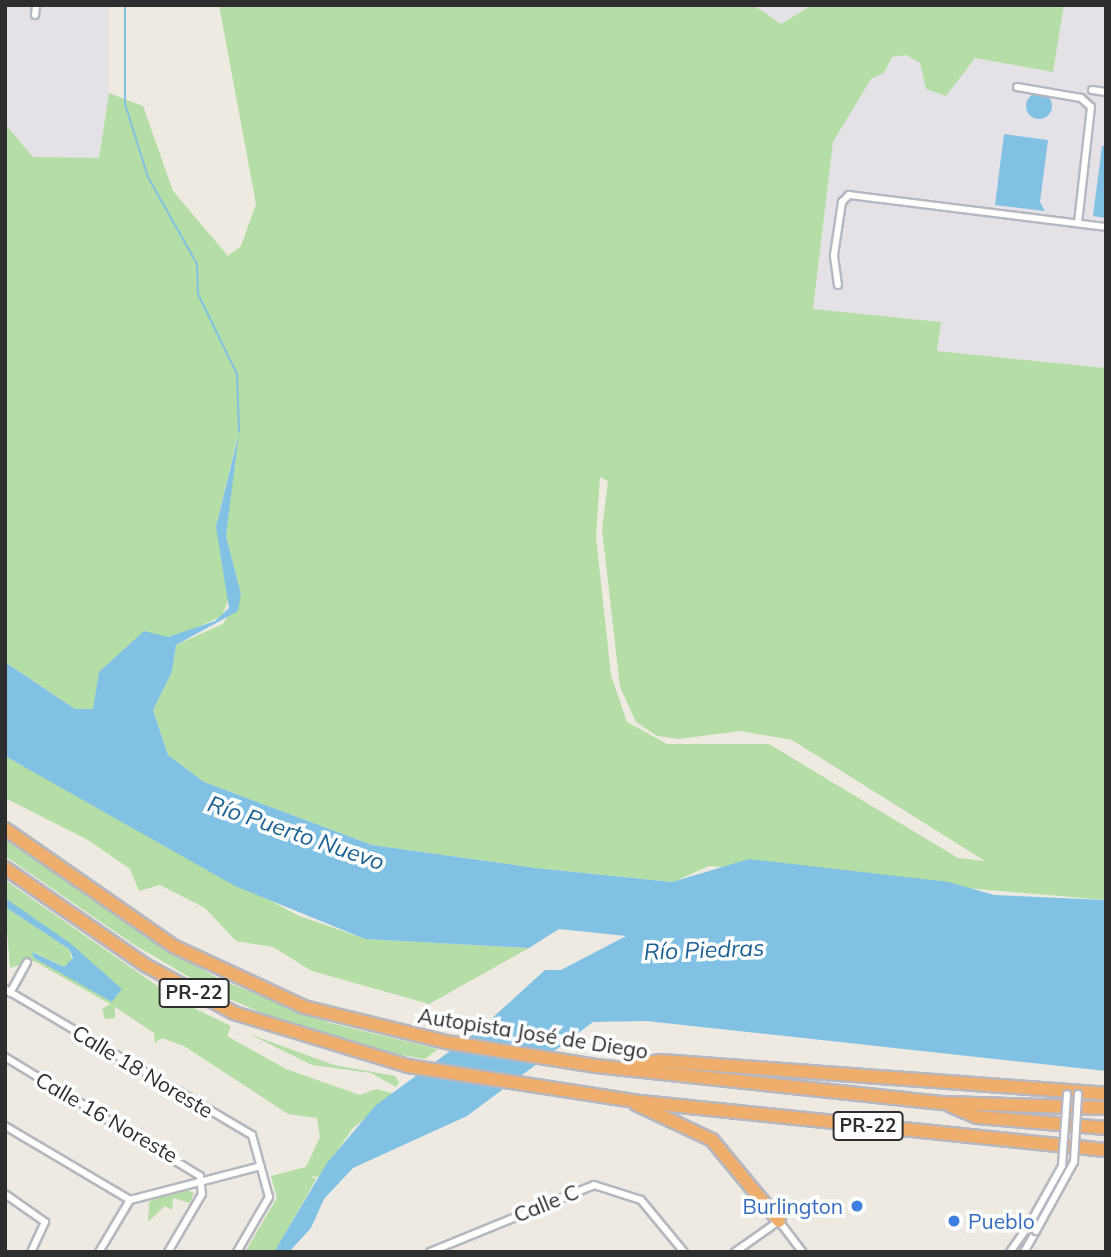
<!DOCTYPE html>
<meta charset="utf-8">
<style>
body{margin:0}
#map{position:relative;width:1111px;height:1257px;overflow:hidden;background:#eeeae2;font-family:Mulish,sans-serif}
div>[style]{position:absolute}
.industrial>*{inset:0;background:#e4e2e7}
.green>*{inset:0;background:#b4dea5}
.water>*{inset:0;background:#81c2e4}
.round{border-radius:50%}
.stream>*{height:2px;margin:-1px;padding:0 1px;transform-origin:1px;border-radius:1px;background:#81c2e4}
.roads{filter:drop-shadow(2px 0 #b6b7c0) drop-shadow(-2px 0 #b6b7c0) drop-shadow(0 2px #b6b7c0) drop-shadow(0 -2px #b6b7c0)}
.street>*{height:6px;margin:-3px;padding:0 3px;transform-origin:3px;border-radius:3px;background:#fff}
.highway>*{height:12px;margin:-6px;padding:0 6px;transform-origin:6px;border-radius:6px;background:#efae6c}
.bridges{filter:drop-shadow(2px 0 #b6b7c0) drop-shadow(-2px 0 #b6b7c0) drop-shadow(0 2px #b6b7c0) drop-shadow(0 -2px #b6b7c0)}
.street-bridge>*{height:6px;margin:-3px;padding:0 3px;transform-origin:3px;border-radius:3px;background:#fff}
.dots>*{width:19px;height:19px;translate:-50% -50%;box-sizing:border-box;border:4px solid #fff;border-radius:50%}
span{translate:-50% -50%;white-space:nowrap;text-align:center;line-height:1.15;-webkit-text-stroke:7px #fff;paint-order:stroke}
.shield-label span{padding:2px 5px;background:#fff;border:2px solid;border-radius:5px;-webkit-text-stroke-width:0}
.shield-label{font-size:19px;color:#2e2e2e;font-weight:700}
.street-label{font-size:21px;color:#2e2e2e}
.shop-label{font-size:21px;color:#366cbe}
.right{translate:-100% -50%;text-align:right}
.left{translate:0 -50%;text-align:left}
.water-label{font-size:23px;color:#1c6294;font-style:italic}
.frame{position:absolute;inset:0;border:7px solid #2e2e2e;pointer-events:none}
</style>
<div id="map">
<div class="industrial">
<i style="clip-path:polygon(5px 5px,109px 5px,109px 93px,99px 158px,33px 157px,5px 124px)"></i>
<i style="clip-path:polygon(753px 5px,812px 5px,781px 24px)"></i>
<i style="clip-path:polygon(1064px 5px,1106px 5px,1106px 368px,937px 351px,941px 323px,813px 310px,833px 142px,871px 79px,884px 73px,891px 57px,906px 55px,920px 63px,926px 89px,975px 58px,1053px 72px)"></i>
</div>
<div class="green">
<i style="clip-path:polygon(evenodd,219px 5px,753px 5px,781px 24px,812px 5px,1064px 5px,1053px 72px,975px 58px,946px 96px,926px 89px,920px 63px,906px 55px,892px 57px,884px 73px,871px 79px,833px 142px,813px 309px,941px 322px,937px 351px,1106px 368px,1106px 900px,709px 866px,673px 882px,536px 868px,372px 845px,204px 782px,168px 755px,153px 710px,172px 672px,176px 645px,223px 624px,241px 594px,226px 536px,238px 435px,216px 527px,231px 592px,222px 616px,99px 672px,94px 709px,75px 709px,5px 662px,5px 124px,33px 157px,99px 158px,109px 93px,143px 106px,173px 191px,228px 256px,241px 246px,256px 204px,219px 5px,600px 477px,608px 481px,602px 529px,620px 687px,636px 722px,657px 736px,679px 739px,740px 731px,792px 740px,985px 861px,958px 858px,769px 744px,667px 744px,627px 722px,611px 675px,596px 537px,600px 477px)"></i>
<i style="clip-path:polygon(5px 756px,297px 915px,365px 939px,529px 948px,429px 1004px,312px 971px,273px 947px,236px 941px,205px 908px,160px 885px,139px 891px,130px 869px,88px 840px,5px 798px)"></i>
<i style="clip-path:polygon(5px 839px,161px 946px,221px 980px,330px 1023px,438px 1049px,425px 1059px,378px 1051px,295px 1027px,220px 995px,133px 944px,5px 856px)"></i>
<i style="clip-path:polygon(5px 880px,179px 1001px,231px 1026px,227px 1036px,286px 1069px,360px 1095px,376px 1089px,395px 1094px,353px 1128px,319px 1177px,310px 1176px,316px 1179px,275px 1252px,245px 1252px,277px 1198px,271px 1176px,306px 1167px,320px 1137px,317px 1118px,288px 1114px,184px 1046px,162px 1038px,155px 1043px,154px 1033px,115px 1007px,115px 1018px,105px 1019px,102px 1009px,110px 1004px,34px 961px,10px 968px,5px 907px,69px 949px,72px 960px,64px 967px,33px 952px,35px 958px,88px 987px,80px 955px,5px 898px)"></i>
<i style="clip-path:polygon(249px 1034px,334px 1065px,395px 1076px,399px 1082px,396px 1087px,371px 1073px,312px 1065px)"></i>
<i style="clip-path:polygon(185px 1189px,194px 1193px,190px 1203px,173px 1198px,172px 1210px,165px 1206px,148px 1222px,149px 1203px,157px 1195px)"></i>
</div>
<div class="water">
<i class="round" style="left:1026px;top:93px;width:26px;height:26px"></i>
<i style="clip-path:polygon(1004px 134px,1048px 140px,1040px 202px,1045px 211px,995px 205px)"></i>
<i style="clip-path:polygon(1102px 146px,1106px 146px,1106px 218px,1093px 216px)"></i>
<i style="clip-path:polygon(239px 433px,226px 536px,241px 594px,238px 611px,176px 645px,172px 672px,153px 710px,168px 755px,204px 782px,372px 845px,536px 868px,672px 882px,749px 859px,949px 882px,994px 895px,1106px 900px,1106px 1071px,646px 1021px,593px 1022px,467px 1116px,353px 1168px,324px 1199px,311px 1228px,289px 1252px,274px 1252px,327px 1163px,376px 1105px,479px 1030px,545px 970px,561px 970px,626px 936px,559px 929px,529px 948px,365px 939px,235px 886px,5px 756px,5px 662px,75px 709px,93px 709px,99px 672px,144px 631px,168px 637px,215px 621px,229px 608px,216px 527px)"></i>
<i style="clip-path:polygon(5px 898px,70px 943px,122px 989px,112px 1002px,34px 958px,32px 952px,64px 967px,73px 958px,69px 949px,5px 907px)"></i>
</div>
<div class="stream">
<i style="left:125px;top:5px;width:99px;rotate:90deg"></i>
<i style="left:125px;top:104px;width:77px;rotate:72.5deg"></i>
<i style="left:148px;top:177px;width:100px;rotate:60.6deg"></i>
<i style="left:197px;top:264px;width:30px;rotate:88deg"></i>
<i style="left:198px;top:294px;width:89px;rotate:64deg"></i>
<i style="left:237px;top:374px;width:58px;rotate:88deg"></i>
</div>
<div class="roads">
<div class="street">
<i style="left:35px;top:15px;width:10px;rotate:-84deg"></i>
<i style="left:1017px;top:87px;width:65px;rotate:9.8deg"></i>
<i style="left:1081px;top:98px;width:13px;rotate:42deg"></i>
<i style="left:1091px;top:107px;width:117px;rotate:96.4deg"></i>
<i style="left:1092px;top:90px;width:14px;rotate:8deg"></i>
<i style="left:838px;top:285px;width:30px;rotate:-98deg"></i>
<i style="left:834px;top:255px;width:54px;rotate:-81.4deg"></i>
<i style="left:842px;top:202px;width:10px;rotate:-45deg"></i>
<i style="left:849px;top:195px;width:259px;rotate:7.1deg"></i>
<i style="left:5px;top:989px;width:287px;rotate:30.6deg"></i>
<i style="left:252px;top:1135px;width:64px;rotate:74.7deg"></i>
<i style="left:269px;top:1197px;width:64px;rotate:120.2deg"></i>
<i style="left:10px;top:993px;width:35px;rotate:-61deg"></i>
<i style="left:5px;top:1057px;width:228px;rotate:31.4deg"></i>
<i style="left:200px;top:1176px;width:18px;rotate:84deg"></i>
<i style="left:202px;top:1194px;width:67px;rotate:120.4deg"></i>
<i style="left:5px;top:1126px;width:145px;rotate:30.6deg"></i>
<i style="left:5px;top:1194px;width:49px;rotate:35deg"></i>
<i style="left:45px;top:1222px;width:33px;rotate:115deg"></i>
<i style="left:99px;top:1252px;width:61px;rotate:-59.2deg"></i>
<i style="left:130px;top:1200px;width:135px;rotate:-14.5deg"></i>
<i style="left:430px;top:1252px;width:177px;rotate:-22.2deg"></i>
<i style="left:594px;top:1185px;width:49px;rotate:17.7deg"></i>
<i style="left:641px;top:1200px;width:67px;rotate:50.4deg"></i>
<i style="left:735px;top:1252px;width:54px;rotate:-35.2deg"></i>
<i style="left:779px;top:1221px;width:39px;rotate:53deg"></i>
<i style="left:1010px;top:1252px;width:33px;rotate:-55deg"></i>
<i style="left:1024px;top:1252px;width:24px;rotate:-60deg"></i>
</div>
<div class="highway">
<i style="left:5px;top:829px;width:207px;rotate:34.8deg"></i>
<i style="left:175px;top:947px;width:142px;rotate:24.9deg"></i>
<i style="left:304px;top:1007px;width:146px;rotate:13.8deg"></i>
<i style="left:446px;top:1042px;width:152px;rotate:9.1deg"></i>
<i style="left:596px;top:1066px;width:350px;rotate:6.1deg"></i>
<i style="left:944px;top:1103px;width:162px;rotate:1.8deg"></i>
<i style="left:5px;top:868px;width:170px;rotate:34.7deg"></i>
<i style="left:145px;top:965px;width:101px;rotate:28.3deg"></i>
<i style="left:234px;top:1013px;width:182px;rotate:16.9deg"></i>
<i style="left:408px;top:1066px;width:236px;rotate:8.8deg"></i>
<i style="left:641px;top:1102px;width:467px;rotate:5.9deg"></i>
<i style="left:632px;top:1065px;width:29px;rotate:-8deg"></i>
<i style="left:661px;top:1061px;width:446px;rotate:4.2deg"></i>
<i style="left:636px;top:1104px;width:84px;rotate:25.3deg"></i>
<i style="left:712px;top:1140px;width:105px;rotate:50.4deg"></i>
<i style="left:951px;top:1106px;width:28px;rotate:23deg"></i>
<i style="left:977px;top:1117px;width:129px;rotate:4.9deg"></i>
</div>
</div>
<div class="bridges">
<div class="street-bridge">
<i style="left:1029px;top:1225px;width:68px;rotate:-60.8deg"></i>
<i style="left:1062px;top:1166px;width:72px;rotate:-86deg"></i>
<i style="left:1036px;top:1231px;width:79px;rotate:-61.2deg"></i>
<i style="left:1074px;top:1162px;width:68px;rotate:-86.6deg"></i>
</div>
</div>
<div class="dots">
<i style="left:857px;top:1206px;background:#3f7fe0"></i>
<i style="left:954px;top:1221px;background:#3f7fe0"></i>
</div>
<div class="shield-label">
<span style="left:194px;top:993px">PR-22</span>
<span style="left:868px;top:1126px">PR-22</span>
</div>
<div class="street-label">
<span style="left:533px;top:1033px;rotate:9deg">Autopista José de Diego</span>
<span style="left:143px;top:1071px;rotate:31deg">Calle 18 Noreste</span>
<span style="left:107px;top:1117px;rotate:30deg">Calle 16 Noreste</span>
<span style="left:546px;top:1203px;rotate:-22deg">Calle C</span>
</div>
<div class="shop-label">
<span class="right" style="left:843px;top:1206px">Burlington</span>
<span class="left" style="left:968px;top:1221px">Pueblo</span>
</div>
<div class="water-label">
<span style="left:296px;top:833px;rotate:19deg">Río Puerto Nuevo</span>
<span style="left:704px;top:950px;rotate:-2deg">Río Piedras</span>
</div>
<div class="frame"></div>
</div>
